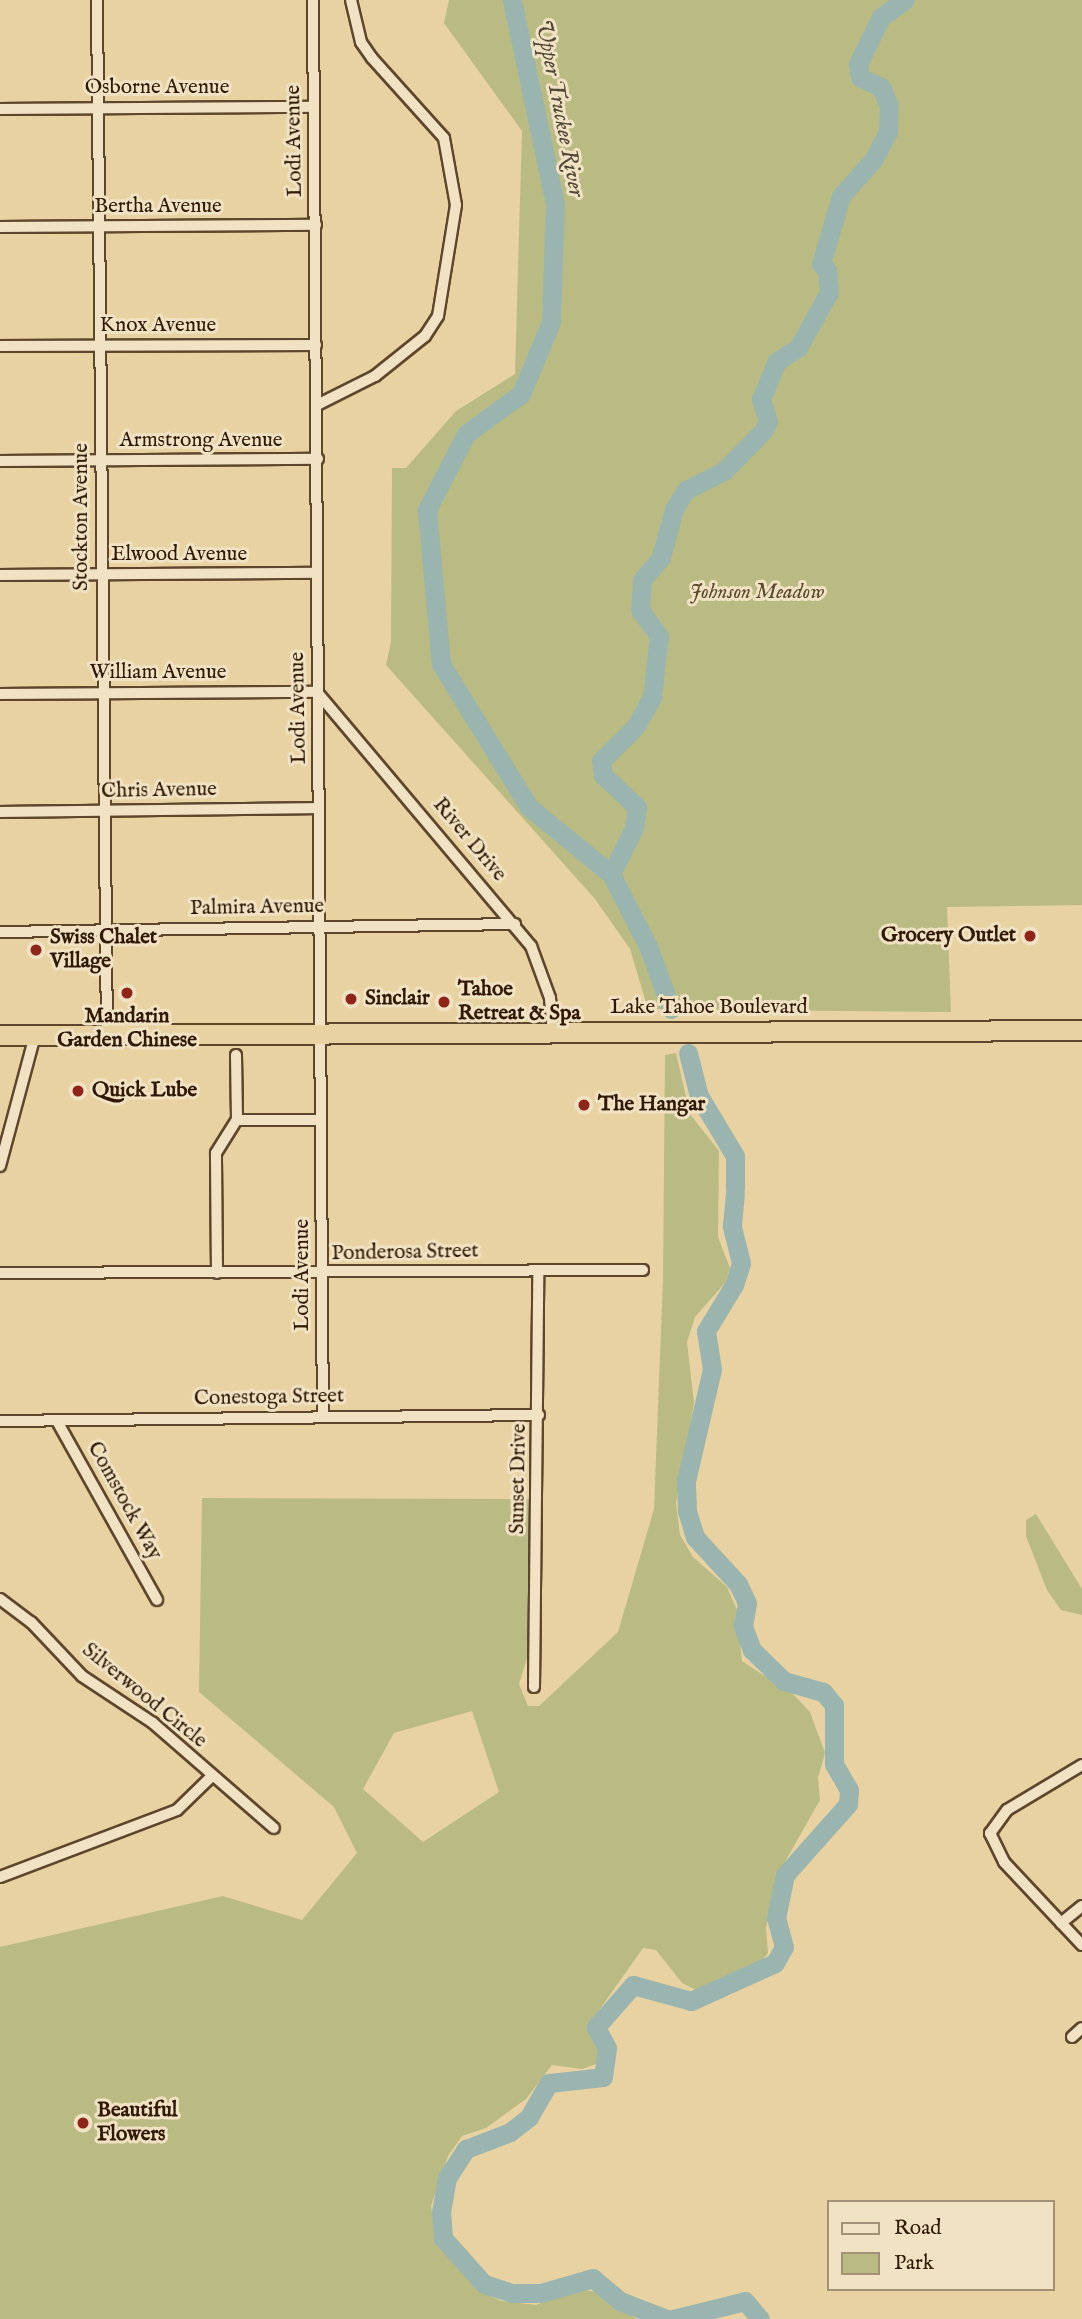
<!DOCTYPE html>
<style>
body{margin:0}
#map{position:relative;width:1082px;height:2319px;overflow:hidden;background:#e8d2a2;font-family:"IM FELL English",serif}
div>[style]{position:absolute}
.green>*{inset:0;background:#b9bb83}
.stream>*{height:3.5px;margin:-1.75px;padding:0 1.75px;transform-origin:1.75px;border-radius:1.75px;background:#9ab5af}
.river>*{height:19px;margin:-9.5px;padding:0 9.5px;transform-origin:9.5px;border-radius:9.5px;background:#9ab5af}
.roads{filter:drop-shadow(2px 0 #5e462c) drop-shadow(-2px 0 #5e462c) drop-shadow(0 2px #5e462c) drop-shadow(0 -2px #5e462c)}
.street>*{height:10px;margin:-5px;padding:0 5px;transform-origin:5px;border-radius:5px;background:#f0e2c3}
.highway>*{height:19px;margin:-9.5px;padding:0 9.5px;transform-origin:9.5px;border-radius:9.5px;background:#e8d2a2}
.dots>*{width:19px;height:19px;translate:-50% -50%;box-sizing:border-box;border:4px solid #f0e2c3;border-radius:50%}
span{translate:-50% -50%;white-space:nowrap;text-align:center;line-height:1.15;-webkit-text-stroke:6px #f0e2c3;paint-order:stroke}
.street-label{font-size:21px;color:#301804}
.park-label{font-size:21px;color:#59492a;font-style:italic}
.poi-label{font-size:21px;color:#301804;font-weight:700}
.right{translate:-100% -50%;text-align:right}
.left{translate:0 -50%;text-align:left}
.water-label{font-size:23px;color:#504737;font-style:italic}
.legend{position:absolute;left:827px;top:2200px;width:228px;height:91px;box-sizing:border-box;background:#f0e2c3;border:2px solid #a39177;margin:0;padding:9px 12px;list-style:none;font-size:21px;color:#301804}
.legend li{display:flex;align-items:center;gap:14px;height:35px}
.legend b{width:35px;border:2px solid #a39177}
</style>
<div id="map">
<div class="green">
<i style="clip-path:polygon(449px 0,1082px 0,1082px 905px,947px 907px,951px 1012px,648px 1009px,630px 949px,595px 899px,386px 665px,391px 642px,392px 468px,406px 468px,456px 411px,515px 374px,522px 131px,444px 23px)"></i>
<i style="clip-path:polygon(evenodd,676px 1053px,690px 1114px,719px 1151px,718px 1237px,730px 1268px,725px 1283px,695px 1317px,687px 1342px,694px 1403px,676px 1503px,680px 1535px,693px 1557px,727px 1587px,737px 1610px,742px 1661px,794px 1695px,810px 1712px,825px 1753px,818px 1778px,820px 1800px,778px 1874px,766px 1928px,768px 1953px,761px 1962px,700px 1992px,682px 1983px,656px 1950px,643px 1948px,588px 2026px,601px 2051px,596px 2064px,582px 2069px,552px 2065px,526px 2099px,486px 2128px,462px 2136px,448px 2156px,431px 2206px,438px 2242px,479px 2291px,501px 2301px,536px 2305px,579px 2289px,601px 2293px,636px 2319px,0 2319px,0 1947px,223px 1896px,302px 1920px,357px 1853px,334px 1807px,199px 1692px,202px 1498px,533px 1499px,528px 1655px,519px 1684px,528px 1706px,539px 1706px,618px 1632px,654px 1509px,663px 1280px,665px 1055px,676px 1053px,472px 1711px,499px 1792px,423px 1842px,363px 1789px,394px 1733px,472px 1711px)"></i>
<i style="clip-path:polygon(1036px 1514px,1082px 1589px,1082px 1615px,1061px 1610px,1047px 1590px,1026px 1536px,1026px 1520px)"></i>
</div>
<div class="stream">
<i style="left:701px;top:2312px;width:11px;rotate:38deg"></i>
</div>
<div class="river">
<i style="left:512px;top:0;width:208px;rotate:78.1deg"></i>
<i style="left:555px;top:204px;width:118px;rotate:91.9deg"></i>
<i style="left:551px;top:322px;width:78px;rotate:112.6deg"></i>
<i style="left:521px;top:394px;width:68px;rotate:144deg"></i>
<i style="left:466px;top:434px;width:85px;rotate:117.2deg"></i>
<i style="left:427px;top:510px;width:155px;rotate:84.8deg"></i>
<i style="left:441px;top:664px;width:168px;rotate:58.4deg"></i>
<i style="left:529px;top:807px;width:106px;rotate:39.3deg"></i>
<i style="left:611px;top:874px;width:81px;rotate:62.8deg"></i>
<i style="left:648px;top:946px;width:67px;rotate:69.9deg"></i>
<i style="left:611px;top:874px;width:51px;rotate:-63.4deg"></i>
<i style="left:634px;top:828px;width:21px;rotate:-82deg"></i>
<i style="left:637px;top:807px;width:47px;rotate:-136.7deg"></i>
<i style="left:603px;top:775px;width:14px;rotate:-98deg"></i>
<i style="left:601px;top:761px;width:49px;rotate:-45deg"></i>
<i style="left:636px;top:726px;width:33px;rotate:-61deg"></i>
<i style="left:652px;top:697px;width:61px;rotate:-83.5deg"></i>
<i style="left:659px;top:636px;width:32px;rotate:-126deg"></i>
<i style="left:640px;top:610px;width:30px;rotate:-86deg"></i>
<i style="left:642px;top:580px;width:30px;rotate:-50deg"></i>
<i style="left:661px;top:557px;width:50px;rotate:-74.8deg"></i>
<i style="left:674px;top:509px;width:22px;rotate:-58deg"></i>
<i style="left:686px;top:490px;width:42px;rotate:-26.6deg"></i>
<i style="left:724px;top:471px;width:57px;rotate:-45.7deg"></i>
<i style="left:764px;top:430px;width:10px;rotate:-66deg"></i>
<i style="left:768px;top:421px;width:23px;rotate:-108deg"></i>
<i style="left:761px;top:399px;width:41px;rotate:-67.2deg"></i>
<i style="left:777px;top:361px;width:25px;rotate:-32deg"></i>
<i style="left:798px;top:348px;width:64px;rotate:-61deg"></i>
<i style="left:829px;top:292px;width:22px;rotate:-95deg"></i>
<i style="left:827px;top:270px;width:8px;rotate:-135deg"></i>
<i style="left:821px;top:264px;width:71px;rotate:-73.6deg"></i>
<i style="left:841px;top:196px;width:50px;rotate:-48.3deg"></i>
<i style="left:874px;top:159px;width:30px;rotate:-63deg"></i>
<i style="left:888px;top:132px;width:26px;rotate:-88deg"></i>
<i style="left:889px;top:106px;width:21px;rotate:-113deg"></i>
<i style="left:881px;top:87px;width:23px;rotate:-155deg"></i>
<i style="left:860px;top:77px;width:13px;rotate:-99deg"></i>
<i style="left:858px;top:64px;width:52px;rotate:-63.9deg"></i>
<i style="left:881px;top:17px;width:29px;rotate:-36deg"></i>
<i style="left:688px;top:1053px;width:44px;rotate:75.7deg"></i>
<i style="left:699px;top:1096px;width:70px;rotate:59deg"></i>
<i style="left:735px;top:1156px;width:33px;rotate:90deg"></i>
<i style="left:667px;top:2319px;width:50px;rotate:-159deg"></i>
<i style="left:620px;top:2301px;width:35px;rotate:-140deg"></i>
<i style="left:593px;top:2278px;width:54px;rotate:163.9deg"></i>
<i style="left:541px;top:2293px;width:29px;rotate:180deg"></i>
<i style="left:512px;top:2293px;width:29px;rotate:-162deg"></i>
<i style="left:484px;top:2284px;width:62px;rotate:-131.7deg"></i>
<i style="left:443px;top:2238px;width:26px;rotate:-94deg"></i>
<i style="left:441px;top:2212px;width:35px;rotate:-80deg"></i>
<i style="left:447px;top:2178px;width:35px;rotate:-57deg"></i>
<i style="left:466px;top:2149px;width:47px;rotate:-21.1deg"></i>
<i style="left:510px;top:2132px;width:24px;rotate:-38deg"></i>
<i style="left:529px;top:2117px;width:39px;rotate:-60deg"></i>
<i style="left:549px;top:2083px;width:54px;rotate:-6.3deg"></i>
<i style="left:603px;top:2077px;width:29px;rotate:-82deg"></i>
<i style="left:607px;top:2048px;width:24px;rotate:-118deg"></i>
<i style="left:596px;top:2027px;width:56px;rotate:-48.6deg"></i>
<i style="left:633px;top:1985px;width:60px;rotate:15.4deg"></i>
<i style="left:691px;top:2001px;width:92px;rotate:-24.3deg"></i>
<i style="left:775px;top:1963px;width:18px;rotate:-61deg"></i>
<i style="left:784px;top:1947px;width:30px;rotate:-105deg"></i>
<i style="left:776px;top:1918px;width:44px;rotate:-78.2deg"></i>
<i style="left:785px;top:1875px;width:95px;rotate:-48.4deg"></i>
<i style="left:848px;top:1804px;width:14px;rotate:-86deg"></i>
<i style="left:849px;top:1790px;width:30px;rotate:-120deg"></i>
<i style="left:834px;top:1764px;width:59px;rotate:-90deg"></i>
<i style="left:834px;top:1705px;width:17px;rotate:-130deg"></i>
<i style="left:823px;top:1692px;width:41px;rotate:-164.2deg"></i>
<i style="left:784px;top:1681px;width:45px;rotate:-135.9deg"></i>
<i style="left:752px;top:1650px;width:26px;rotate:-111deg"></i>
<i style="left:743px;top:1626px;width:23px;rotate:-80deg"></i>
<i style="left:747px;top:1603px;width:21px;rotate:-115deg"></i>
<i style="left:738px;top:1584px;width:64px;rotate:-132.5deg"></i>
<i style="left:695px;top:1537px;width:27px;rotate:-107deg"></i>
<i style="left:687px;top:1511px;width:30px;rotate:-92deg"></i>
<i style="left:686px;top:1481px;width:115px;rotate:-76.9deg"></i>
<i style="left:712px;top:1369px;width:38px;rotate:-99deg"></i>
<i style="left:706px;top:1331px;width:54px;rotate:-58.7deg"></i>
<i style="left:734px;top:1285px;width:23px;rotate:-72deg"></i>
<i style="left:741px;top:1263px;width:38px;rotate:-104deg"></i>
<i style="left:732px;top:1226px;width:32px;rotate:-85deg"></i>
<i style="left:673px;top:2319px;width:74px;rotate:-14deg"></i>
<i style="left:745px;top:2301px;width:23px;rotate:50deg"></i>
</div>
<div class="roads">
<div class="street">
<i style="left:97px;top:0;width:1035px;rotate:89.45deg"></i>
<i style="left:313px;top:0;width:1416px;rotate:89.6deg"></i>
<i style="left:0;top:109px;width:313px;rotate:-0.4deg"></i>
<i style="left:0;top:227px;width:316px;rotate:-0.4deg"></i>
<i style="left:0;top:346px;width:316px;rotate:-0.2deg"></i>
<i style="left:317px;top:405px;width:65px;rotate:-26.6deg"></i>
<i style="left:375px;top:376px;width:64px;rotate:-38.7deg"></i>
<i style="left:425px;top:336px;width:24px;rotate:-57deg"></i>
<i style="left:438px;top:316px;width:112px;rotate:-80.8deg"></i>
<i style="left:456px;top:205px;width:68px;rotate:-100.2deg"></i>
<i style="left:444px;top:138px;width:108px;rotate:-132deg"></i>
<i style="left:372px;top:58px;width:19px;rotate:-125deg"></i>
<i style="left:361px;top:42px;width:43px;rotate:-103.4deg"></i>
<i style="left:0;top:461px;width:318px;rotate:-0.4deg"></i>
<i style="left:0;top:575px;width:317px;rotate:-0.4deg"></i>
<i style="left:0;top:694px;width:317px;rotate:-0.4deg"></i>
<i style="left:317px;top:692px;width:332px;rotate:49.9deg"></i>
<i style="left:531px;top:946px;width:55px;rotate:69.9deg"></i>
<i style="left:550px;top:998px;width:35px;rotate:85deg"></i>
<i style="left:0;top:812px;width:319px;rotate:-0.7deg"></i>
<i style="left:0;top:932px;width:515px;rotate:-0.89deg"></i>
<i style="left:236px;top:1055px;width:65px;rotate:89.1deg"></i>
<i style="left:237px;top:1120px;width:84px"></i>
<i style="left:0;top:1166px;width:136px;rotate:-75deg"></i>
<i style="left:0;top:1273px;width:643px;rotate:-0.27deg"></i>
<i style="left:217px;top:1273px;width:120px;rotate:-90.5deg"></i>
<i style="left:216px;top:1153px;width:39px;rotate:-58deg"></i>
<i style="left:0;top:1421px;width:539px;rotate:-0.64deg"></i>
<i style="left:57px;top:1421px;width:205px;rotate:60.8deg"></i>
<i style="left:0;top:1599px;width:39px;rotate:37deg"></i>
<i style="left:31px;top:1622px;width:74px;rotate:46.6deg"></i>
<i style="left:82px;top:1676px;width:85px;rotate:33.5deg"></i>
<i style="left:153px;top:1723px;width:160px;rotate:41deg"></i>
<i style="left:534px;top:1687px;width:416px;rotate:-89.4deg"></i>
<i style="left:1082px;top:1765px;width:87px;rotate:149deg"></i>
<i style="left:1007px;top:1810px;width:29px;rotate:126deg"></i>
<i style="left:990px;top:1833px;width:32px;rotate:64deg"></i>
<i style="left:1004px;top:1862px;width:114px;rotate:46.8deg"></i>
<i style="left:0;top:1877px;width:189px;rotate:-20.7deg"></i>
<i style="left:177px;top:1810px;width:49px;rotate:-44.2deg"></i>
<i style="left:1061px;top:1923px;width:27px;rotate:-39deg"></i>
<i style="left:1072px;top:2037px;width:13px;rotate:-42deg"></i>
</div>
<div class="highway">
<i style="left:0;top:1035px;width:1082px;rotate:-0.26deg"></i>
</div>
</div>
<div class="dots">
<i style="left:1030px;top:936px;background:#8f2418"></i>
<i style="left:36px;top:950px;background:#8f2418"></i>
<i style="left:127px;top:993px;background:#8f2418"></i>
<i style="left:351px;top:999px;background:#8f2418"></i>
<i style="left:444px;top:1002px;background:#8f2418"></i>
<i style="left:78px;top:1091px;background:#8f2418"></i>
<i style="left:584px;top:1105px;background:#8f2418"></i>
<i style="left:83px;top:2123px;background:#8f2418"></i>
</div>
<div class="street-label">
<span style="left:157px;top:88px">Osborne Avenue</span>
<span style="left:295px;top:141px;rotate:-91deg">Lodi Avenue</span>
<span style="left:158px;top:207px">Bertha Avenue</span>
<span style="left:158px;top:326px">Knox Avenue</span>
<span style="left:201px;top:441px">Armstrong Avenue</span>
<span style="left:82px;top:517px;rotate:-90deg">Stockton Avenue</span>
<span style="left:179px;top:555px">Elwood Avenue</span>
<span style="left:158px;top:673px">William Avenue</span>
<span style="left:299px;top:708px;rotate:-91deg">Lodi Avenue</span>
<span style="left:159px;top:791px;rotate:-1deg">Chris Avenue</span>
<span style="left:469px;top:840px;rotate:50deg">River Drive</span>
<span style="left:257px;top:908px;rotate:-1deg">Palmira Avenue</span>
<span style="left:709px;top:1008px">Lake Tahoe Boulevard</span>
<span style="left:405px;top:1253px;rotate:-1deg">Ponderosa Street</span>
<span style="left:303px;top:1275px;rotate:-90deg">Lodi Avenue</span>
<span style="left:269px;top:1398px;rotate:-1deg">Conestoga Street</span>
<span style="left:519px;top:1479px;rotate:-89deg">Sunset Drive</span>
<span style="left:124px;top:1501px;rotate:61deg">Comstock Way</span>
<span style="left:144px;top:1696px;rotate:39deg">Silverwood Circle</span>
</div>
<div class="park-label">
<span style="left:757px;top:593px">Johnson Meadow</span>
</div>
<div class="poi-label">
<span class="right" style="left:1016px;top:936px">Grocery Outlet</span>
<span class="left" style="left:50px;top:950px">Swiss Chalet<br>Village</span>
<span class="left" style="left:458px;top:1002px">Tahoe<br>Retreat &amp; Spa</span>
<span class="left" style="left:365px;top:999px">Sinclair</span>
<span style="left:127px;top:1029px">Mandarin<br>Garden Chinese</span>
<span class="left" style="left:92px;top:1091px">Quick Lube</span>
<span class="left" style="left:598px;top:1105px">The Hangar</span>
<span class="left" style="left:97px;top:2123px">Beautiful<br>Flowers</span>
</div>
<div class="water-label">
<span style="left:559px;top:108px;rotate:79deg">Upper Truckee River</span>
</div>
<ul class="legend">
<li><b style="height:9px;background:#f0e2c3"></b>Road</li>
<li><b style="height:19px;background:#b9bb83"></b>Park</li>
</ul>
</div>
